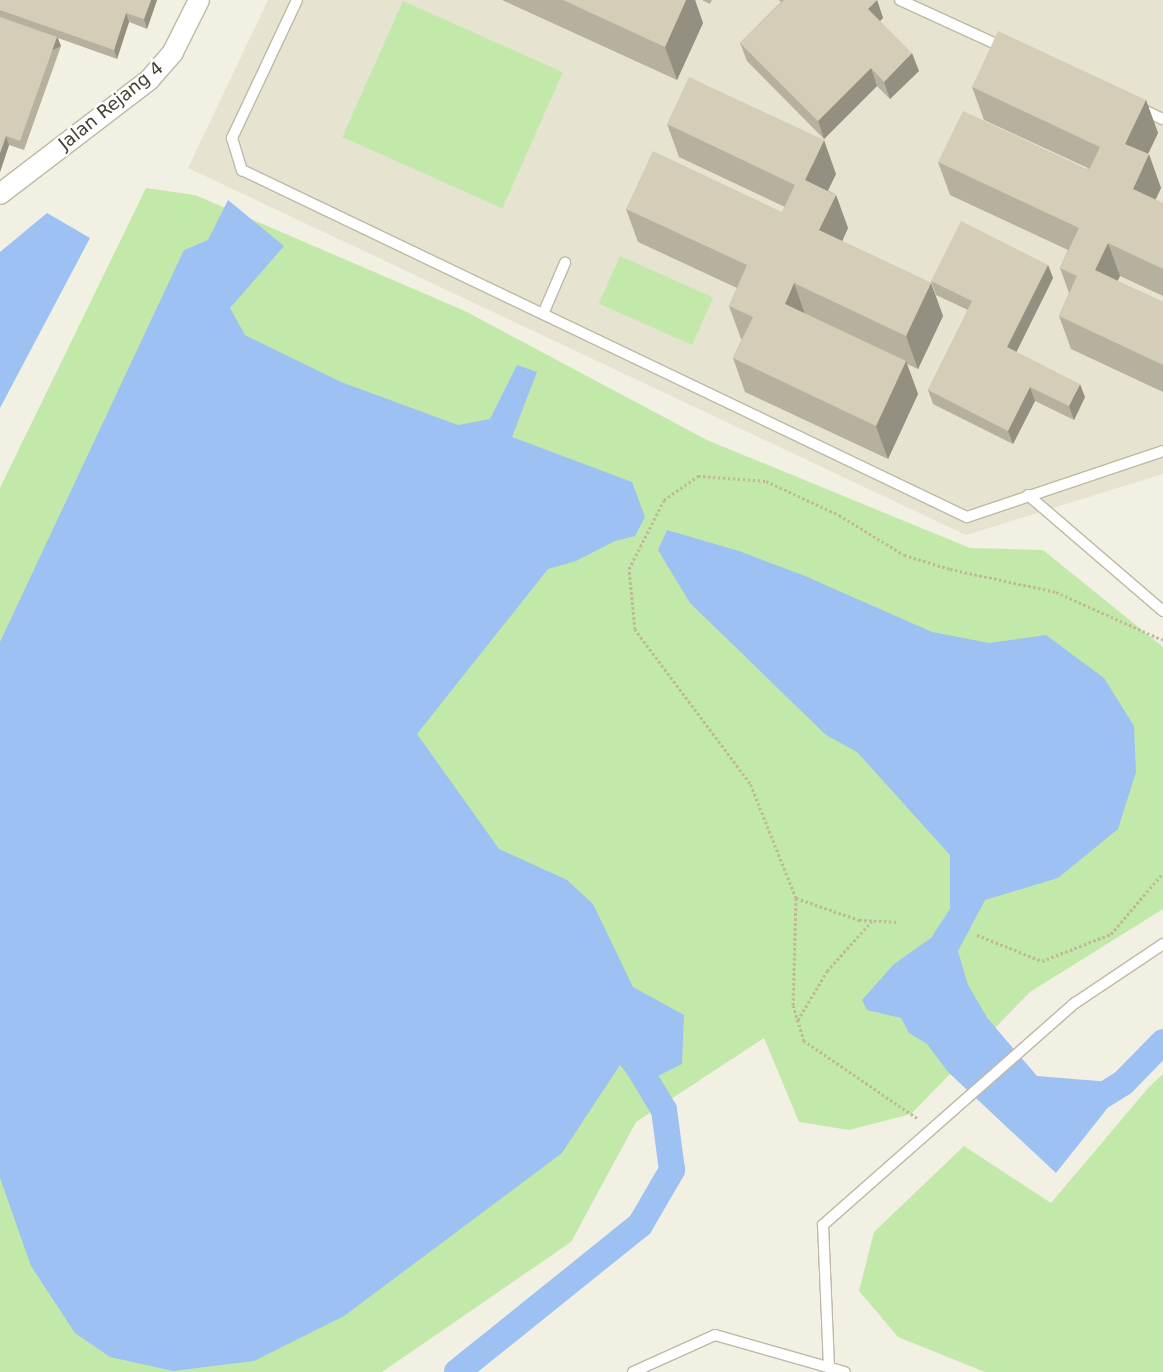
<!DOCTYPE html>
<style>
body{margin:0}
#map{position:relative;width:1163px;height:1372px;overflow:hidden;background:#f2f0e3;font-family:"DejaVu Sans",sans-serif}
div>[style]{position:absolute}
.residential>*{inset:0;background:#e6e3d1}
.green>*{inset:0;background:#c2e9aa;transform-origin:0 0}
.water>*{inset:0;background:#9cc1f2}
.canal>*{height:26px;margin:-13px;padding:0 13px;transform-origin:13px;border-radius:13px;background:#9cc1f2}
.path>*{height:3px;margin-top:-1.5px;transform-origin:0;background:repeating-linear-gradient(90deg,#c0b896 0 2.5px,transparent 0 5px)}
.roads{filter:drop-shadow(1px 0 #beb9a6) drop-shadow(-1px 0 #beb9a6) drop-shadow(0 1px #beb9a6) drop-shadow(0 -1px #beb9a6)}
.service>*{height:10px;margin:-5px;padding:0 5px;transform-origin:5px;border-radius:5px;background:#fff}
.minor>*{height:20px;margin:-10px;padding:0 10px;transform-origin:10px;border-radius:10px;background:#fff}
.wall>*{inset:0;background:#b6b19e}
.shaded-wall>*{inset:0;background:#949081;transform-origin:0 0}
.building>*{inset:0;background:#d4ceb8}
span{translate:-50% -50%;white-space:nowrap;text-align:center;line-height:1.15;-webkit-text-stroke:4.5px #fff;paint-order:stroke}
.street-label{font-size:18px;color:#444033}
</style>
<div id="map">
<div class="residential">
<i style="clip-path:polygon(268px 0,1163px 0,1163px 474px,966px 535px,188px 168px)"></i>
</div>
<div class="green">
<i style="left:403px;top:1px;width:175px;height:149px;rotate:24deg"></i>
<i style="clip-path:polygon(146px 188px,195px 195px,465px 311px,707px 440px,970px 548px,1043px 550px,1163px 647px,1163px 909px,1030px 992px,911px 1114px,849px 1130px,799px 1122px,764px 1038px,636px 1122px,571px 1242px,382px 1372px,0 1372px,0 488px)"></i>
<i style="left:620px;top:256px;width:102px;height:52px;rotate:24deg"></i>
<i style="clip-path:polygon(1163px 1074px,1163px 1372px,985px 1372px,898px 1337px,859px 1291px,874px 1232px,964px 1146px,1051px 1203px,1149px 1087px)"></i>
</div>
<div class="water">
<i style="clip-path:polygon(228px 200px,284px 246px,230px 308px,245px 335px,341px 382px,458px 425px,490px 419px,517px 365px,537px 372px,512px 437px,632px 482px,645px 517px,635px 536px,615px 541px,576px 561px,548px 569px,417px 734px,499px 849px,567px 880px,593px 904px,633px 987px,684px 1015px,682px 1064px,638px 1086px,620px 1065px,562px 1153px,344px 1316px,254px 1361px,173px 1371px,110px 1357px,75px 1333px,31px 1266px,0 1178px,0 642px,184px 250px,208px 240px)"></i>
<i style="clip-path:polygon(47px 213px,90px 238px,0 408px,0 252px)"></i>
<i style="clip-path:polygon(667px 530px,739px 551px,805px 576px,932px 632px,989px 643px,1046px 635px,1104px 678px,1134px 726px,1136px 772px,1118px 829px,1058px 878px,985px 900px,958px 951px,968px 985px,988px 1019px,1037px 1076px,1123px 1083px,1106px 1110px,1056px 1173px,948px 1072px,927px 1044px,909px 1033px,901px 1018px,867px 1010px,862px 1000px,894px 964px,931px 938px,950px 909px,950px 855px,857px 752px,826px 735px,690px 603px,658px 550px)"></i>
</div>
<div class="canal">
<i style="left:1094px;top:1101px;width:34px;rotate:-32deg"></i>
<i style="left:1123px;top:1083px;width:57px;rotate:-45.7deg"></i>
<i style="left:457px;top:1372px;width:235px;rotate:-38.8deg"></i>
<i style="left:640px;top:1225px;width:64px;rotate:-59.8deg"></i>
<i style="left:672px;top:1170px;width:61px;rotate:-97.6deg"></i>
<i style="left:664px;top:1110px;width:68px;rotate:-121.1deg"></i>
</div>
<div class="path">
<i style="left:796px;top:898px;width:67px;rotate:19.2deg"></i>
<i style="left:859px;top:920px;width:40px;rotate:2.9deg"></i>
<i style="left:977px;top:935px;width:70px;rotate:21.8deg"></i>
<i style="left:1042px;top:961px;width:74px;rotate:-21.4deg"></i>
<i style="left:1111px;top:934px;width:80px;rotate:-49.6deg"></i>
<i style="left:798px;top:1020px;width:57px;rotate:-59.4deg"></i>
<i style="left:827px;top:971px;width:67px;rotate:-48deg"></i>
<i style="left:917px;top:1118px;width:137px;rotate:-145.7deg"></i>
<i style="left:804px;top:1041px;width:38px;rotate:-107deg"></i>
<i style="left:793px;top:1005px;width:107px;rotate:-88.4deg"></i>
<i style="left:796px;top:898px;width:124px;rotate:-111.8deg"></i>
<i style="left:750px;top:783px;width:192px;rotate:-126.8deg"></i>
<i style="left:635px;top:629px;width:60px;rotate:-95.7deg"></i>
<i style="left:629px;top:569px;width:77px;rotate:-63.1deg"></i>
<i style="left:664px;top:500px;width:42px;rotate:-35.2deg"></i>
<i style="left:698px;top:476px;width:68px;rotate:4.2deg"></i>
<i style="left:766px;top:481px;width:81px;rotate:25deg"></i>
<i style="left:839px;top:515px;width:76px;rotate:31.6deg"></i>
<i style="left:904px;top:555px;width:48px;rotate:16.9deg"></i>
<i style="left:950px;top:569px;width:108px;rotate:12.2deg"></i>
<i style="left:1056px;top:592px;width:117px;rotate:24.2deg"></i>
</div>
<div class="roads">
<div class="service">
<i style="left:297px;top:0;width:153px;rotate:115.2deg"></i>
<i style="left:232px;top:138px;width:34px;rotate:73deg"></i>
<i style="left:242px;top:170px;width:804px;rotate:25.58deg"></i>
<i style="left:967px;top:517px;width:207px;rotate:-18.6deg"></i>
<i style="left:900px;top:0;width:115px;rotate:24.6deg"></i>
<i style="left:1139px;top:108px;width:26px;rotate:25deg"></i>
<i style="left:543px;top:314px;width:56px;rotate:-66.7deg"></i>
<i style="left:1028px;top:495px;width:178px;rotate:40.7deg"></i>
<i style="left:829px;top:1367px;width:142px;rotate:-92.4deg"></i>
<i style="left:823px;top:1225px;width:336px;rotate:-41.4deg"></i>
<i style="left:1075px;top:1003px;width:106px;rotate:-33.8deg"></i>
<i style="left:633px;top:1372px;width:90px;rotate:-24.3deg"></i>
<i style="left:715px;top:1335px;width:135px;rotate:15.9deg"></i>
</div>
<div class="minor">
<i style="left:0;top:194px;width:188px;rotate:-37.4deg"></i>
<i style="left:149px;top:80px;width:37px;rotate:-49deg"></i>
<i style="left:173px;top:52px;width:58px;rotate:-63.4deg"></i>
</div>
</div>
<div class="wall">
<i style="clip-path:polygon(0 0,157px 0,147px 29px,129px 22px,117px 59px,58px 38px,61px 46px,24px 150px,9px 145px,0 172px)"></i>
<i style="clip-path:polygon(502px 0,695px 0,703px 23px,677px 80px)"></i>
<i style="clip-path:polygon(702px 0,712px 0,710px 4px)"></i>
<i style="clip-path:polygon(779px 0,877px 0,883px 18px,880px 21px,919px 71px,890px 99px,877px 86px,824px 139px,747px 61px,740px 43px,781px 2px)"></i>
<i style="clip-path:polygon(972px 87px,1146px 100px,1158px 133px,1148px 154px,1161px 188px,1155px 200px,1163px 203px,1163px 296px,1120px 276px,1117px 281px,1163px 302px,1163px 392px,1071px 349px,1059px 316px,1069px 293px,1060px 268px,1068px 250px,950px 195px,938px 162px,1090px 169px,984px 120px)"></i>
<i style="clip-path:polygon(667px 124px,836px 174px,828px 190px,836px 195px,848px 228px,842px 241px,931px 283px,943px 316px,918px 369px,907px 364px,918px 394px,888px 459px,745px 392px,733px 358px,742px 339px,741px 339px,729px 306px,737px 288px,638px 242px,626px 209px,782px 212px,785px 207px,679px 157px)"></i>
<i style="clip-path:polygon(1048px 265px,1053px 278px,1016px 352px,1085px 397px,1074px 420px,1035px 401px,1013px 444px,933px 404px,928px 390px,968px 310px,936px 295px,931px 281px)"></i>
</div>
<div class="shaded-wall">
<i style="clip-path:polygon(151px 0,157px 0,147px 29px,144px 19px)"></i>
<i style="clip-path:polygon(686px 0,695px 0,703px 23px,677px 80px,665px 47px)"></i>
<i style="clip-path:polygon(877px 0,883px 18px,875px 26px,868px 9px)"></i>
<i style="clip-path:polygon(126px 13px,129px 22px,117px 59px,114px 50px)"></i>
<i style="left:57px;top:37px;width:10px;height:110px;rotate:66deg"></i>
<i style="clip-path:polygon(912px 53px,919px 71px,890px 99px,884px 82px)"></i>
<i style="clip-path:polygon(871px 68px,877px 86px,824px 139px,818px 121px)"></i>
<i style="clip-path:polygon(1146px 100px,1158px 133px,1137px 177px,1125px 144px)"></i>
<i style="clip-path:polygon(6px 136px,9px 145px,0 172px,0 153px)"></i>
<i style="clip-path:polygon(824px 140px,836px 174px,817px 213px,805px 180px)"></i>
<i style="clip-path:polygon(1149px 154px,1161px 188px,1145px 222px,1133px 189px)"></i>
<i style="clip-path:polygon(836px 195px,848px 228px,832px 264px,819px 230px)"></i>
<i style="clip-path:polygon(1108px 243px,1120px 276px,1107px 304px,1095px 270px)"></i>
<i style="clip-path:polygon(1048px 265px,1053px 278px,1012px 361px,1007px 347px)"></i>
<i style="clip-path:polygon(794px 283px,806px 317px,785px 304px)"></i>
<i style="clip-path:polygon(931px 283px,943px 316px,918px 369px,906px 336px)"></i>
<i style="clip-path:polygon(906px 361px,918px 394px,888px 459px,876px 426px)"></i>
<i style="clip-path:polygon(1080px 384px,1085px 397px,1074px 420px,1069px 406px)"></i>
<i style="clip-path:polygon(1030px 387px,1035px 401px,1013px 444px,1008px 431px)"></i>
</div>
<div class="building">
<i style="clip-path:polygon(0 0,151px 0,144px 19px,126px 13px,114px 50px,0 10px)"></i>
<i style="clip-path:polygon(563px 0,686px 0,665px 47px)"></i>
<i style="clip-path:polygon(784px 0,877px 0,868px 9px,912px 53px,884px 82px,871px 68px,818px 121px,740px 43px)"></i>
<i style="clip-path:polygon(0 17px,57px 37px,20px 141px,6px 136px,0 153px)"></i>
<i style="clip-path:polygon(998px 31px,1146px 100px,1125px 144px,1149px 154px,1133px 189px,1163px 203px,1163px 269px,1108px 243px,1095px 270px,1163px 302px,1163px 365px,1059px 316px,1077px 276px,1060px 268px,1079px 228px,938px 162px,963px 111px,1089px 170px,1100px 147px,972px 87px)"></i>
<i style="clip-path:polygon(689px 77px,824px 140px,805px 180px,836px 195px,819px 230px,931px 283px,906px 336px,794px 283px,785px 304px,906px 361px,876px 426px,733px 358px,753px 317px,729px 306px,747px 265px,626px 209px,653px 151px,782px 212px,795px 185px,667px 124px)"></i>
<i style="clip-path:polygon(961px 221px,1048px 265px,1007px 347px,1080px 384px,1069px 406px,1030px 387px,1008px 431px,928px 390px,972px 301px,931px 281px)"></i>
</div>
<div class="street-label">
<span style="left:111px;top:106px;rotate:-39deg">Jalan Rejang 4</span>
</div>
</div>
